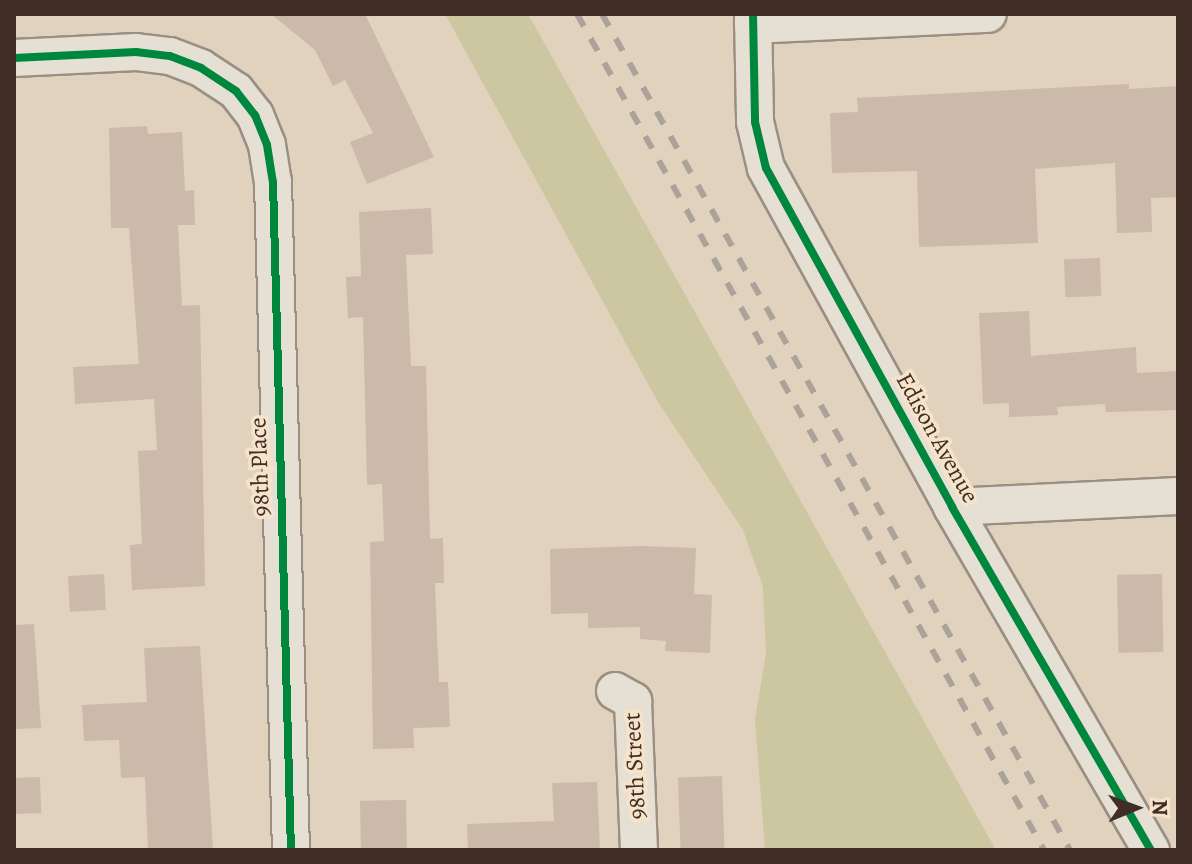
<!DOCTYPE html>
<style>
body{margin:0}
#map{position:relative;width:1192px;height:864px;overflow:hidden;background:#e1d2bd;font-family:Alegreya,serif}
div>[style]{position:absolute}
.green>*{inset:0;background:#ccc6a1}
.building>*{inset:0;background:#cbb9aa;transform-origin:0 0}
.roads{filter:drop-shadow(2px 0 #9a8f83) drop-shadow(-2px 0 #9a8f83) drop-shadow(0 2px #9a8f83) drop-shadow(0 -2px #9a8f83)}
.street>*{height:36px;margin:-18px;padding:0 18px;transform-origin:18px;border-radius:18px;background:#e6dfd4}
.rail>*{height:6px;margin-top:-3px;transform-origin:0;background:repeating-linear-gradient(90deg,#aba39a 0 14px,transparent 0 28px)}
.cycleway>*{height:8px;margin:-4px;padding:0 4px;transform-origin:4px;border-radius:4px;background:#00873e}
span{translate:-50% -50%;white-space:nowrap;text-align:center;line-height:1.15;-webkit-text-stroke:7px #f5e4ca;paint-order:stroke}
.street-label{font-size:24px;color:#402d26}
.frame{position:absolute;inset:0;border:16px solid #402d26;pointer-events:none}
.north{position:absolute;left:1096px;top:768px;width:80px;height:80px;-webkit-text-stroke:6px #f5e4ca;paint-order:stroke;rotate:89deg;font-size:22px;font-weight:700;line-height:32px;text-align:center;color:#402d26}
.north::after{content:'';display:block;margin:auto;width:28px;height:36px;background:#402d26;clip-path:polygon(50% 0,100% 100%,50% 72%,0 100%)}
</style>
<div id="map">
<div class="green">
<i style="clip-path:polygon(445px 14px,528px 14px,996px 850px,765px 850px,755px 720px,766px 653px,763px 587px,743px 530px,658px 402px)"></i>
</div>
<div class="building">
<i style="clip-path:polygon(271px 14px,365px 14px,434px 157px,367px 184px,350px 142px,373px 133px,345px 80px,333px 86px,315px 50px)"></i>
<i style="clip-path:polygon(1129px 84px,1129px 89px,1178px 86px,1178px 197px,1151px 198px,1152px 232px,1117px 233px,1115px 163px,1035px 169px,1038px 243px,919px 247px,917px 171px,832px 173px,830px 113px,858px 112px,857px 98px)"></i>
<i style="clip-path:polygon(147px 126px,148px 134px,182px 132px,185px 191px,194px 190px,195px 225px,178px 225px,182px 306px,200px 305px,205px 586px,132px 590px,130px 545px,142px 544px,138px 451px,157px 450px,154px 399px,75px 404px,73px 367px,139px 364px,129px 228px,111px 228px,109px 128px)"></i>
<i style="clip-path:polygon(431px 208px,433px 254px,406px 255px,411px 366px,426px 366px,430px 539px,443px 538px,444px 583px,435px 583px,439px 682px,448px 682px,450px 727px,413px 728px,414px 748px,373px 749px,370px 542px,384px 541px,382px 484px,367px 485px,363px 317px,348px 318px,346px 277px,361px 276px,359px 212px)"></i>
<i style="left:1100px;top:258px;width:38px;height:36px;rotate:88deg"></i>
<i style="clip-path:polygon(1029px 311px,1031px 356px,1136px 347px,1137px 373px,1178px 371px,1178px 410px,1106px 412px,1105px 404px,1057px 407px,1058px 415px,1009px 417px,1009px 403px,983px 404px,979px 313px)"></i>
<i style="clip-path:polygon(641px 546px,696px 548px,694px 594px,712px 595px,710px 653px,665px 651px,666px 641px,640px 639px,640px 627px,588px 628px,588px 613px,551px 614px,550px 549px)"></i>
<i style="left:104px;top:574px;width:36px;height:36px;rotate:87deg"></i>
<i style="left:1162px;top:574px;width:78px;height:45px;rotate:89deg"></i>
<i style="clip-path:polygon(34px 624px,41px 728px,14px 729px,14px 625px)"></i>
<i style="clip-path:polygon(200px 646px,213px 850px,148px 850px,145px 777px,121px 778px,119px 740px,84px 741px,82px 705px,147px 702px,144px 648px)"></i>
<i style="left:722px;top:776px;width:74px;height:44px;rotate:88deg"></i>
<i style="left:40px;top:777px;width:36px;height:26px;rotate:88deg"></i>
<i style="clip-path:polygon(597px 782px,600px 850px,468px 850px,467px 824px,554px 821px,552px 783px)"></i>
<i style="left:406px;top:800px;width:50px;height:46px;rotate:89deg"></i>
</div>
<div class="roads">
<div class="street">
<i style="left:753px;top:14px;width:108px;rotate:88.9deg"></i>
<i style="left:755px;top:122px;width:47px;rotate:76.6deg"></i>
<i style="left:766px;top:168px;width:387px;rotate:61.2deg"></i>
<i style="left:952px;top:507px;width:397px;rotate:59.9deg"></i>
<i style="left:753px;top:25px;width:235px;rotate:-2.7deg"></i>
<i style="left:14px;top:58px;width:122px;rotate:-2.8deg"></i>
<i style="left:136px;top:52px;width:34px;rotate:7deg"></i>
<i style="left:170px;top:56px;width:33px;rotate:21deg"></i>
<i style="left:201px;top:68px;width:42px;rotate:33.3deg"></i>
<i style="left:236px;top:91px;width:31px;rotate:52deg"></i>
<i style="left:255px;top:115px;width:32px;rotate:68deg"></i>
<i style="left:267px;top:145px;width:37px;rotate:81deg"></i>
<i style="left:273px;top:182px;width:668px;rotate:88.46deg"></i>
<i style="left:952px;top:507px;width:226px;rotate:-2.8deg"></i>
<i style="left:615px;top:691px;width:21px;rotate:29deg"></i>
<i style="left:633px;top:701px;width:149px;rotate:87.7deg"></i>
</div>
</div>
<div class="rail">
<i style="left:577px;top:14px;width:958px;rotate:60.81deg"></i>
<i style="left:602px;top:14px;width:958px;rotate:60.76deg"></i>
</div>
<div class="cycleway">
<i style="left:753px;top:14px;width:108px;rotate:88.9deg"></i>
<i style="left:755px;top:122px;width:47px;rotate:76.6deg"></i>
<i style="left:766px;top:168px;width:387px;rotate:61.2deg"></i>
<i style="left:952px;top:507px;width:397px;rotate:59.9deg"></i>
<i style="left:14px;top:58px;width:122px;rotate:-2.8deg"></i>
<i style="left:136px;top:52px;width:34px;rotate:7deg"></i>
<i style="left:170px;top:56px;width:33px;rotate:21deg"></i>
<i style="left:201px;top:68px;width:42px;rotate:33.3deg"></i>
<i style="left:236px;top:91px;width:31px;rotate:52deg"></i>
<i style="left:255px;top:115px;width:32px;rotate:68deg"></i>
<i style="left:267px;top:145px;width:37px;rotate:81deg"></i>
<i style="left:273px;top:182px;width:668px;rotate:88.46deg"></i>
</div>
<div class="street-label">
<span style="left:937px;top:438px;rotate:61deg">Edison Avenue</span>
<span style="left:260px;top:467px;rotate:-92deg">98th Place</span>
<span style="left:635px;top:766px;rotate:-93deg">98th Street</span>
</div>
<div class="frame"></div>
<div class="north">N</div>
</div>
